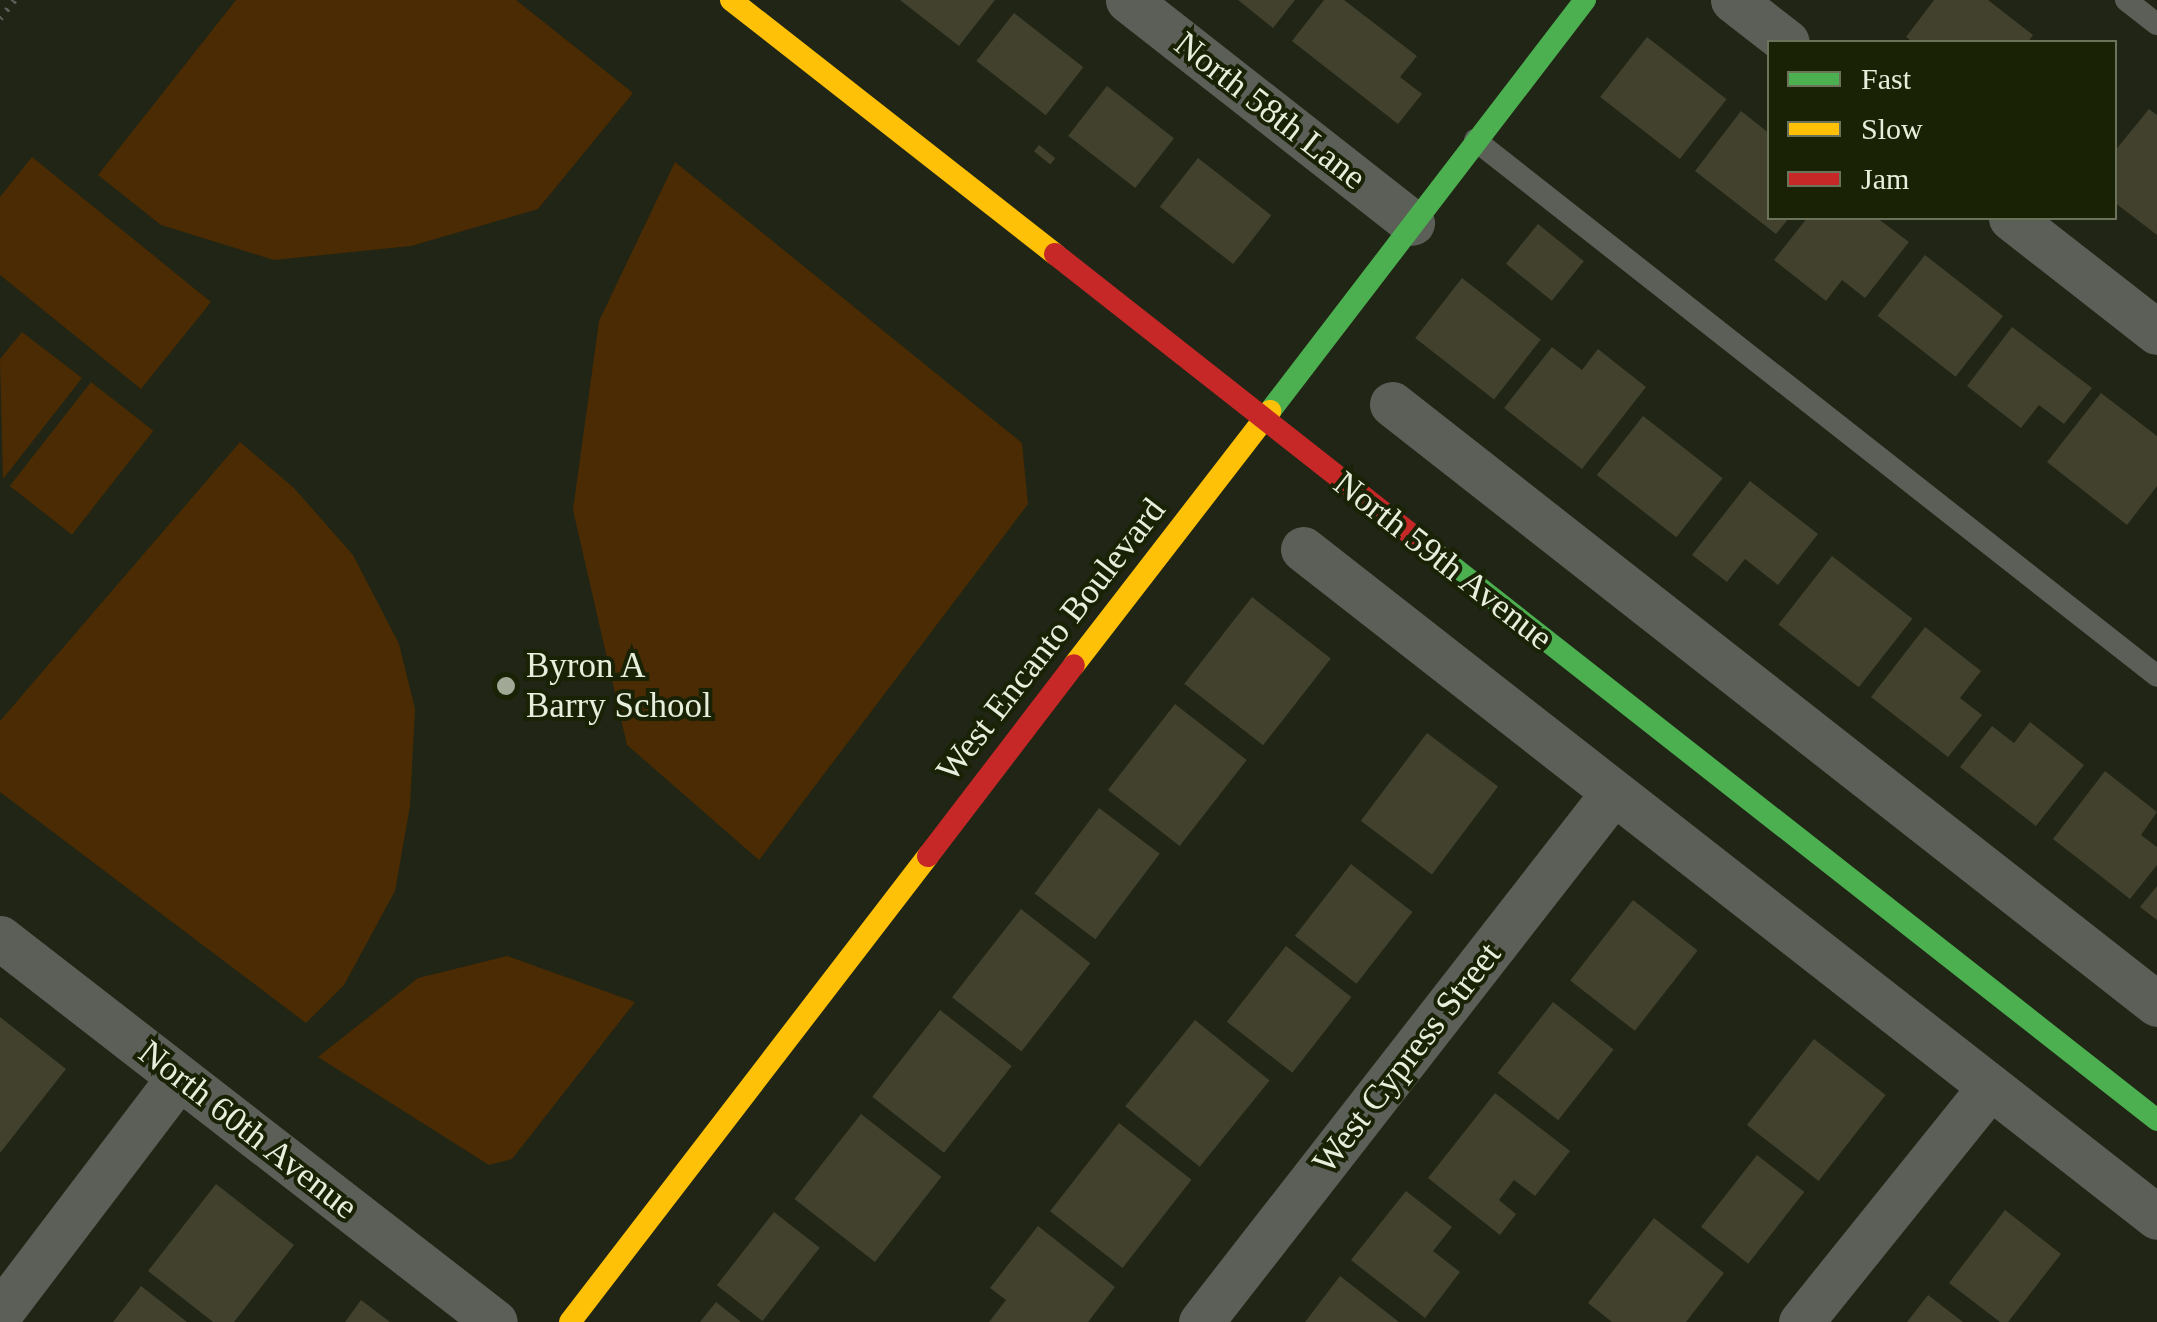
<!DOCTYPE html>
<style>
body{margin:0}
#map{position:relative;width:2157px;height:1322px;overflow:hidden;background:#202515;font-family:Georgia,serif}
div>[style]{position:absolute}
.green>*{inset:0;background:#4a2b03;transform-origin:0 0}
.building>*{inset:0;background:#42412d;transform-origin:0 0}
.path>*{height:6px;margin-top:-3px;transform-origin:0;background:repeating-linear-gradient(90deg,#585c54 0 2.5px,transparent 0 10.5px)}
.lane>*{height:22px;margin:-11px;padding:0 11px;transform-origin:11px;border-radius:11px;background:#5b5f58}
.street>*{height:45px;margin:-22.5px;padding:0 22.5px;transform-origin:22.5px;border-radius:22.5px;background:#5b5f58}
.fast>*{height:22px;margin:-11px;padding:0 11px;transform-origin:11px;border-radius:11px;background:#4caf50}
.slow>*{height:22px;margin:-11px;padding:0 11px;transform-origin:11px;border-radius:11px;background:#ffc107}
.jam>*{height:22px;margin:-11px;padding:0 11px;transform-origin:11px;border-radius:11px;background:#c62828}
.dots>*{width:28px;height:28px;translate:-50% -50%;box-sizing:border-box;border:5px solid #192205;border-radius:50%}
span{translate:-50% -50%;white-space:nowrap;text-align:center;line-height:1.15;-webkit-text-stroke:8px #192205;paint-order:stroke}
.street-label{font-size:35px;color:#e7eedc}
.poi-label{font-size:35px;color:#e7eedc}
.left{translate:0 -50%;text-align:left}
.legend{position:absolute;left:1767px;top:40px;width:350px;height:180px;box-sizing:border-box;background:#192205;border:2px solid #6b745b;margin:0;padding:12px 18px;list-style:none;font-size:30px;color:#e7eedc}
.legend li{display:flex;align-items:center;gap:20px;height:50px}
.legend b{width:50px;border:2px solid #6b745b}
</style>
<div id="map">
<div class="green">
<i style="clip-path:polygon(236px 0,516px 0,633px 93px,538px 209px,411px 246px,274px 260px,161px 225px,98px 175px)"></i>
<i style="clip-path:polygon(32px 157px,211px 302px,141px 389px,0 275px,0 197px)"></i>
<i style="clip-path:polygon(675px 162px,1022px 443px,1028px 504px,759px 860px,627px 745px,573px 510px,599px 321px)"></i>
<i style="clip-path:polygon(22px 332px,82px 378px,3px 479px,0 359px)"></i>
<i style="left:91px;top:382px;width:79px;height:132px;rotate:38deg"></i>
<i style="clip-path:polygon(240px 442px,294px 488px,353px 555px,399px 644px,415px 709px,410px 806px,395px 891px,344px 985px,306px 1023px,0 792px,0 721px)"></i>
<i style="clip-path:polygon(507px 956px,635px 1002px,512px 1159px,489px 1165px,318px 1057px,418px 978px)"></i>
</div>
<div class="building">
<i style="clip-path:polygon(900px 0,995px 0,959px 46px)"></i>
<i style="clip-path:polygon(1238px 0,1295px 0,1273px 28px)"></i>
<i style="clip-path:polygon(1324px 0,1344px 0,1417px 56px,1400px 77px,1422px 94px,1398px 124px,1292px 41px)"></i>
<i style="clip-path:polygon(1934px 0,1988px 0,2033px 35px,2028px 42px,1913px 42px,1906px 37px)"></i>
<i style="left:1014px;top:13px;width:88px;height:61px;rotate:38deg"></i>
<i style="left:1647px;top:37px;width:101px;height:76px;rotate:38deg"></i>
<i style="left:1107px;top:86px;width:85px;height:63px;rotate:38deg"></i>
<i style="clip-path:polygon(2149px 109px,2157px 115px,2157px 235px,2114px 202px,2114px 152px)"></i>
<i style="clip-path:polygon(1741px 111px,1770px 134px,1770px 218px,1789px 218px,1776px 234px,1695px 171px)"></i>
<i style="left:1039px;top:145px;width:21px;height:8px;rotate:39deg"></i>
<i style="left:1198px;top:158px;width:93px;height:62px;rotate:38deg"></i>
<i style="clip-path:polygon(1807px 218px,1877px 218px,1909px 242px,1865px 298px,1842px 280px,1826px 301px,1774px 260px)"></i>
<i style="left:1538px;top:224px;width:59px;height:51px;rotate:39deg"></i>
<i style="left:1925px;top:255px;width:99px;height:77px;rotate:38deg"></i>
<i style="left:1462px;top:278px;width:100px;height:76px;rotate:38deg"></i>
<i style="clip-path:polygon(2012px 327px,2092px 388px,2064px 424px,2039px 405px,2021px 428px,1967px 386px)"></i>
<i style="clip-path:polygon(1552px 347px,1582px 370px,1598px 349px,1646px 387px,1582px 469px,1504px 408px)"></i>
<i style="clip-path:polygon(2101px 393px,2157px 436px,2157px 486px,2127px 525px,2047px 462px)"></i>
<i style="left:1643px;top:416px;width:101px;height:75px;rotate:38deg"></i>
<i style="clip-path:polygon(1750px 481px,1818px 534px,1778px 585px,1745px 559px,1727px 582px,1692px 555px)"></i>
<i style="left:1832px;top:556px;width:102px;height:87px;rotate:38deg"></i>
<i style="left:1252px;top:597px;width:100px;height:110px;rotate:38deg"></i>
<i style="clip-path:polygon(1925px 627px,1981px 671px,1960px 698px,1982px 715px,1948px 757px,1871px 697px)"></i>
<i style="left:1175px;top:704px;width:91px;height:109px;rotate:38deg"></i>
<i style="clip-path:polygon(2030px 722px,2084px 765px,2036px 826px,1960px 767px,1992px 726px,2014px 743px)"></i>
<i style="left:1427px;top:733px;width:89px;height:110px;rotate:37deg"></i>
<i style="clip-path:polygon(2105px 771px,2157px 812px,2141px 835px,2157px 847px,2157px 865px,2130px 899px,2053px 839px)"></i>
<i style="left:1099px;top:808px;width:76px;height:107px;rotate:37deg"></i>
<i style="left:1351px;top:864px;width:78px;height:91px;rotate:38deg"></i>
<i style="clip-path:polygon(2157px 886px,2157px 920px,2140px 907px)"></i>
<i style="left:1633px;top:900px;width:82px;height:102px;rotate:38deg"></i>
<i style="left:1021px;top:909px;width:88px;height:112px;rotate:38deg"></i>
<i style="left:1286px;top:946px;width:83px;height:96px;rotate:38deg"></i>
<i style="left:1553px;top:1002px;width:77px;height:90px;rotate:38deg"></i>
<i style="left:940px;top:1010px;width:91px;height:110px;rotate:38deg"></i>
<i style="clip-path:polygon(0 1017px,66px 1069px,0 1153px)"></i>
<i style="left:1195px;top:1020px;width:96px;height:111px;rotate:39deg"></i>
<i style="left:1814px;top:1039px;width:91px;height:109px;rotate:38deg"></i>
<i style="clip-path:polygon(1495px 1093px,1570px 1151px,1535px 1196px,1514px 1180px,1499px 1200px,1516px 1214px,1500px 1235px,1428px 1178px)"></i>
<i style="left:861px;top:1114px;width:102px;height:108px;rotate:38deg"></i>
<i style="left:1119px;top:1123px;width:92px;height:112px;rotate:38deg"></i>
<i style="left:1757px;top:1155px;width:60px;height:91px;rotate:38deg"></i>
<i style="clip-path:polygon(216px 1184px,294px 1245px,234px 1322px,213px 1322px,148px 1271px)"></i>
<i style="clip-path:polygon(1406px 1191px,1452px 1227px,1433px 1251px,1460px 1272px,1425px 1318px,1351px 1260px)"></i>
<i style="clip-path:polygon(2005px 1210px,2061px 1254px,2008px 1322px,2000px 1322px,1949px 1283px)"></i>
<i style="left:774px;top:1212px;width:58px;height:93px;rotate:38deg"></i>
<i style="clip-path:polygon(1654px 1218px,1724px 1273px,1686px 1322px,1612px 1322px,1588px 1303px)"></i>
<i style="clip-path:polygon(1038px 1226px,1115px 1287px,1088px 1322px,989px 1322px,1006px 1300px,990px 1288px)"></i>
<i style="clip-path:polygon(1340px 1276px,1399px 1322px,1305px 1322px)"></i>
<i style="clip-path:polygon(141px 1286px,187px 1322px,113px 1322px)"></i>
<i style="clip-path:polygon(1928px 1295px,1963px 1322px,1907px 1322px)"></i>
<i style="clip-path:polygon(361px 1300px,390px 1322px,345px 1322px)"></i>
<i style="clip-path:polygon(716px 1302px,741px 1322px,700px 1322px)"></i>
</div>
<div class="path">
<i style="left:0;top:19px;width:24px;rotate:-52deg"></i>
</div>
<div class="lane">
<i style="left:2126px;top:0;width:39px;rotate:38deg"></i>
<i style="left:1475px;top:140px;width:867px;rotate:38.16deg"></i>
</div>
<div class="street">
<i style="left:1128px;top:0;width:361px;rotate:38.1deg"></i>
<i style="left:1733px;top:0;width:68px;rotate:37.9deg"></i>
<i style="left:2011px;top:218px;width:185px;rotate:38deg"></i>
<i style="left:1392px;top:404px;width:972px;rotate:38.11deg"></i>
<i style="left:1303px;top:549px;width:1084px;rotate:38.03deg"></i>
<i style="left:0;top:938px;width:626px;rotate:37.8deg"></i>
<i style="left:0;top:1313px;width:296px;rotate:-52.8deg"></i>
<i style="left:1201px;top:1322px;width:671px;rotate:-52.09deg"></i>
<i style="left:1801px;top:1322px;width:302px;rotate:-51.2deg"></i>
</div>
<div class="fast">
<i style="left:1270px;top:411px;width:518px;rotate:-52.53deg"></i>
<i style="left:1435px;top:553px;width:918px;rotate:38.14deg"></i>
</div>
<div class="slow">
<i style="left:731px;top:0;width:412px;rotate:38.1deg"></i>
<i style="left:1074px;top:665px;width:321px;rotate:-52.3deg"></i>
<i style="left:570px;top:1322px;width:588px;rotate:-52.47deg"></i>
</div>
<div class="jam">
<i style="left:1055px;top:254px;width:484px;rotate:38.2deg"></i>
<i style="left:928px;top:856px;width:240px;rotate:-52.6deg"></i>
</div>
<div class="dots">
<i style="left:506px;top:686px;background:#a1a896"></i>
</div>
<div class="street-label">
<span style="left:1270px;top:111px;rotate:38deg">North 58th Lane</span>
<span style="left:1443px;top:561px;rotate:38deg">North 59th Avenue</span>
<span style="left:1051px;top:640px;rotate:-52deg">West Encanto Boulevard</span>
<span style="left:1407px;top:1058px;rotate:-52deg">West Cypress Street</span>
<span style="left:248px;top:1130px;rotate:38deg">North 60th Avenue</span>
</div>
<div class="poi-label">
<span class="left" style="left:526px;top:686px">Byron A<br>Barry School</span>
</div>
<ul class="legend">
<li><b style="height:12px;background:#4caf50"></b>Fast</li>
<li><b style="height:12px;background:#ffc107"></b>Slow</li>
<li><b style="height:12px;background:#c62828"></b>Jam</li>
</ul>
</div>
